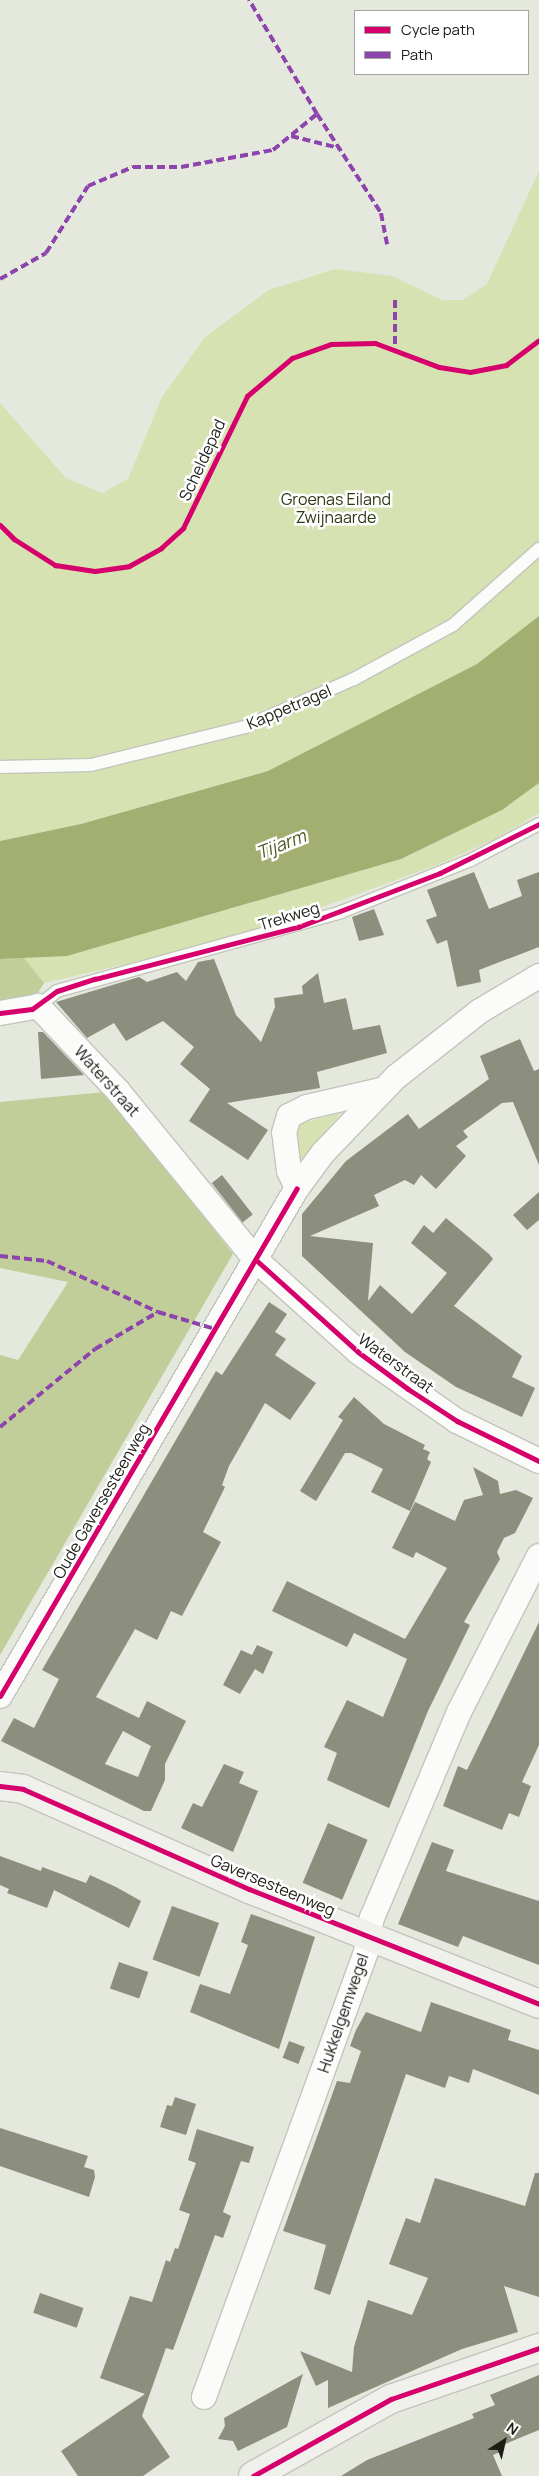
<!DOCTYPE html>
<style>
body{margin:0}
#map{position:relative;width:539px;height:2476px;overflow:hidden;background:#e5e8dd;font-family:Manrope,sans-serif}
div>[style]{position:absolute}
.green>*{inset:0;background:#d6e2b2}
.forest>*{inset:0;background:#c2ce9a}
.water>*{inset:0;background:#a2af71}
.building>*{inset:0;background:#8c8f7e;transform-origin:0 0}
.roads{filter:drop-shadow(1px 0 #c2c5bc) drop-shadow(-1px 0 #c2c5bc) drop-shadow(0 1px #c2c5bc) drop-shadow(0 -1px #c2c5bc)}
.lane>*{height:12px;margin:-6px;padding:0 6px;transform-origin:6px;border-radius:6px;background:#fbfcfa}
.street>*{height:24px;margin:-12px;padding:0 12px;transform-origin:12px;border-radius:12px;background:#fbfcfa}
.secondary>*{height:28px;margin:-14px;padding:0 14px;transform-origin:14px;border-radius:14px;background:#f0f0ed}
.quiet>*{height:4px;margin-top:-2px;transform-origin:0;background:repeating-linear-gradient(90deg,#8e44ad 0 8px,transparent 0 12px)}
.cycleway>*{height:5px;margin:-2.5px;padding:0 2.5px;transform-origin:2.5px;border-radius:2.5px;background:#d6006c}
span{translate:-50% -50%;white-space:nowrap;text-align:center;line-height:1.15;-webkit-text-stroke:5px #fff;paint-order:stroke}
.street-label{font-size:16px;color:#1c1e17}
.park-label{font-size:16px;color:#2f3713}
.water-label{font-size:18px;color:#4d591d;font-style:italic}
.legend{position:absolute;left:354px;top:10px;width:175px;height:65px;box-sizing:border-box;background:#fff;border:1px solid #a4a5a2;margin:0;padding:6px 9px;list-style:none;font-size:15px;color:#1c1e17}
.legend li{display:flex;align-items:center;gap:10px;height:25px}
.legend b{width:25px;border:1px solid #a4a5a2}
.north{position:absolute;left:479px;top:2416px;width:50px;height:50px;-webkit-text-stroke:4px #fff;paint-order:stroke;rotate:35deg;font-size:14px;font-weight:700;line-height:20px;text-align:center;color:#1c1e17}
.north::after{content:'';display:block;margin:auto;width:18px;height:22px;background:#1c1e17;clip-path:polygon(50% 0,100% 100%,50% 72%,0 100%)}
</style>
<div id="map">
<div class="green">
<i style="clip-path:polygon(539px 171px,539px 616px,478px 664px,268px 771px,81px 824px,0 841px,0 403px,66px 478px,102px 493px,128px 479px,162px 397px,205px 337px,269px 290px,335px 269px,392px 276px,442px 300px,463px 300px,487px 284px)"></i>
<i style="clip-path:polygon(539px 783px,539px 813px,497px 838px,437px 865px,237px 938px,44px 983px,37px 994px,0 959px,67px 956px,401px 859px,502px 810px)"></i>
<i style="clip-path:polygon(341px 1113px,304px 1158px,298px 1160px,293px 1139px,298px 1124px)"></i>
</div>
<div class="forest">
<i style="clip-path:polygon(24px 958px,44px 983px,37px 994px,0 1003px,0 959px)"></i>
<i style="clip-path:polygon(105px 1092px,233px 1254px,0 1655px,0 1355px,18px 1360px,68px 1282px,0 1268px,0 1102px)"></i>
</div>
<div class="water">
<i style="clip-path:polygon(539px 616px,539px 783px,502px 810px,401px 859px,67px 956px,0 959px,0 841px,81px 824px,268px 771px,477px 664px)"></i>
</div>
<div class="building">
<i style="clip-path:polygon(474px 872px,489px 909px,522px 896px,517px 880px,539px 872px,539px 947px,479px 970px,481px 982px,457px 987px,447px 940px,437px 944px,426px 920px,437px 916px,427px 890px)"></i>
<i style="clip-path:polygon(374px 909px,384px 935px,359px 941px,352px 917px)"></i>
<i style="clip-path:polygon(214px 959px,236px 1015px,261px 1042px,275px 1007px,274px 998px,303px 994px,302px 986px,318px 973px,324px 1003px,346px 998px,353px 1030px,380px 1025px,387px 1053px,317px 1072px,320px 1088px,227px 1103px,268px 1130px,248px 1160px,189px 1121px,210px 1089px,180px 1064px,194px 1047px,163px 1021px,126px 1041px,114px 1023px,87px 1038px,56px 1002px,139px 977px,147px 982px,177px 972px,186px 981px,198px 962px)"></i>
<i style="clip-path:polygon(38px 1032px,43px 1032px,84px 1075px,41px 1079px)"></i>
<i style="clip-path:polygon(520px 1039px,534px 1071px,539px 1069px,539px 1165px,513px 1102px,502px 1103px,463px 1131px,468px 1137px,456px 1146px,466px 1156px,436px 1189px,421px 1175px,414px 1185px,405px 1180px,374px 1195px,379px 1206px,310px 1236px,373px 1243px,368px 1301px,380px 1285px,412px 1314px,447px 1273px,411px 1243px,424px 1225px,433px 1233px,446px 1218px,489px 1254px,493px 1259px,454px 1306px,522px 1356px,512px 1377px,535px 1388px,522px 1417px,456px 1387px,405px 1352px,302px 1256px,302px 1214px,346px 1161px,408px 1114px,419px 1129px,489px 1079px,480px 1056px)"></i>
<i style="left:222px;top:1175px;width:50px;height:13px;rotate:52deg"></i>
<i style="clip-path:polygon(539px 1192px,539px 1220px,527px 1230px,513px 1215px)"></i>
<i style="clip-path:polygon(evenodd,269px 1302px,287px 1314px,275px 1332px,286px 1339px,275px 1355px,316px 1383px,290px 1420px,265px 1403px,229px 1466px,222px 1485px,225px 1487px,203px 1532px,221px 1542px,182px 1616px,171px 1611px,157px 1640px,135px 1629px,96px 1697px,139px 1718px,147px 1701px,186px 1721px,165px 1764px,165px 1780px,151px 1811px,144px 1811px,1px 1741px,14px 1718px,34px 1728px,59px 1679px,42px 1670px,216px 1371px,222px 1375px,269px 1302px,123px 1731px,151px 1746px,138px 1777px,105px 1764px,123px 1731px)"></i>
<i style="clip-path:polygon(354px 1397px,384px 1424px,425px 1445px,423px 1449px,430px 1452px,427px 1459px,431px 1462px,410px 1511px,371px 1492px,383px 1469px,351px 1453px,345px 1453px,316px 1501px,300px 1491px,343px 1420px,338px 1417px)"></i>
<i style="clip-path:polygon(473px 1467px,498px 1481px,500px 1494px,516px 1490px,533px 1498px,515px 1533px,504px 1538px,497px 1552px,500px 1559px,464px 1622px,470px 1625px,428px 1711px,389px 1808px,327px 1780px,337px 1753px,324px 1747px,347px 1700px,383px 1717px,407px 1659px,354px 1633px,347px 1647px,272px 1611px,287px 1581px,405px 1639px,447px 1568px,416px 1552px,413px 1558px,392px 1548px,415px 1502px,455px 1521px,464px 1500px,483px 1495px)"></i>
<i style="clip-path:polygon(539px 1622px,539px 1745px,522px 1782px,531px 1786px,519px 1817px,509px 1813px,502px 1830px,443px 1806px,458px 1766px,467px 1770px)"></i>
<i style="clip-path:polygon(257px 1645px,273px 1652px,263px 1674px,255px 1669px,240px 1694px,223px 1685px,241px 1650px,252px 1655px)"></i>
<i style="clip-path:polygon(224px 1764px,244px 1772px,239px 1783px,258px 1791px,233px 1852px,181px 1828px,193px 1803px,202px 1807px)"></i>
<i style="left:328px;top:1823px;width:43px;height:65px;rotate:23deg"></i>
<i style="clip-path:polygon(432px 1842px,454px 1850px,446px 1871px,539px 1901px,539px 1965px,463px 1936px,458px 1947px,398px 1924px)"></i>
<i style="clip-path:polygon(0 1856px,41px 1871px,42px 1867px,86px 1883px,90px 1875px,116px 1887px,141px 1901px,129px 1928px,54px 1890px,47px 1908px,7px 1893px,9px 1889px,0 1885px)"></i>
<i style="left:172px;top:1906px;width:50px;height:57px;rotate:20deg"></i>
<i style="clip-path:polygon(251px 1914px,315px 1937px,279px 2049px,190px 2012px,200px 1984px,230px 1994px,248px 1945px,241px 1942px)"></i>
<i style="left:119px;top:1962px;width:31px;height:28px;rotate:19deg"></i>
<i style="clip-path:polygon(431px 2002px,511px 2030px,508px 2040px,539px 2050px,539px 2095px,473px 2069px,469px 2083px,449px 2076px,445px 2088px,406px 2074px,330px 2295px,314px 2289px,326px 2245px,283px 2231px,337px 2081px,350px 2083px,361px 2051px,350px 2046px,356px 2030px,366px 2012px,421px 2032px)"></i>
<i style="left:289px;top:2041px;width:17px;height:18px;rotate:21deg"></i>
<i style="clip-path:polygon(175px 2097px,196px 2104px,186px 2135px,160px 2127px,167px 2105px,172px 2106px)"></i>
<i style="clip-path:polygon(0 2128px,88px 2156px,84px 2167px,94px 2170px,95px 2177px,89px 2197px,0 2166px)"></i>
<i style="clip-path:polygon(197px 2129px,254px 2147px,249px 2163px,241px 2161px,223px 2212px,231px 2216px,223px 2238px,215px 2235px,173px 2350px,166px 2348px,142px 2416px,170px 2457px,143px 2476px,78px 2476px,61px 2451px,145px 2394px,100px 2378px,130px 2296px,152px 2302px,166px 2260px,170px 2262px,175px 2248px,178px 2249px,190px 2214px,179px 2210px,196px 2163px,188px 2160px)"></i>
<i style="clip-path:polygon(535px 2173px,539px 2173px,539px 2297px,504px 2286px,518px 2332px,462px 2349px,328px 2408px,328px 2380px,316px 2386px,300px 2351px,352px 2372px,354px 2347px,368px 2300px,412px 2315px,428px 2278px,389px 2264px,406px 2218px,420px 2223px,435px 2178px,525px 2206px)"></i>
<i style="left:40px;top:2293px;width:46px;height:21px;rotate:19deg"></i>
<i style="clip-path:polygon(303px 2374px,287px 2427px,238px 2451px,233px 2441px,218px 2439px,225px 2426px,224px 2418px)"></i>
<i style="clip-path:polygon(539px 2375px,539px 2430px,498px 2447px,500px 2452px,493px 2455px,502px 2476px,341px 2476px,367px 2460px,474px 2418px,472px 2414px,495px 2405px,490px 2395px)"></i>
</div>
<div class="roads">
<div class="lane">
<i style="left:0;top:767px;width:91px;rotate:-1.3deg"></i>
<i style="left:91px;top:765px;width:159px;rotate:-13.9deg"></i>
<i style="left:245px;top:727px;width:119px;rotate:-23.8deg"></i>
<i style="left:354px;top:679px;width:113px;rotate:-28.6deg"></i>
<i style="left:453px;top:625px;width:115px;rotate:-41.5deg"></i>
<i style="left:38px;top:1006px;width:24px;rotate:-38deg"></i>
<i style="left:57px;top:991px;width:295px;rotate:-15.5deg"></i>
<i style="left:341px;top:912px;width:140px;rotate:-21.8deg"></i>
<i style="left:471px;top:860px;width:77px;rotate:-27.9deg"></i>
</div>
<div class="street">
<i style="left:0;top:1013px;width:39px;rotate:-10deg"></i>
<i style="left:38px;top:1006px;width:117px;rotate:46.7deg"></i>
<i style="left:118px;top:1091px;width:218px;rotate:50.8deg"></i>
<i style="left:256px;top:1260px;width:137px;rotate:42deg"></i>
<i style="left:358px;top:1352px;width:121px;rotate:34.9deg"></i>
<i style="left:457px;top:1421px;width:91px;rotate:26deg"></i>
<i style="left:297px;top:1188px;width:19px;rotate:-115deg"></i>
<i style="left:289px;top:1171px;width:38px;rotate:-97deg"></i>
<i style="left:284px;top:1133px;width:18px;rotate:-74deg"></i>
<i style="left:289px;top:1116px;width:20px;rotate:-27deg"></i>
<i style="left:307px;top:1107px;width:76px;rotate:-12.9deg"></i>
<i style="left:0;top:1696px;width:588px;rotate:-59.69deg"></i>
<i style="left:297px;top:1188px;width:44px;rotate:-53.4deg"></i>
<i style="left:323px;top:1153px;width:105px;rotate:-46.2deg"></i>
<i style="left:396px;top:1077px;width:107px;rotate:-38.2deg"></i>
<i style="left:480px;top:1011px;width:69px;rotate:-30.7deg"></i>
<i style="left:204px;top:2397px;width:475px;rotate:-70deg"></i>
<i style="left:366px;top:1951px;width:34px;rotate:-80deg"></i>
<i style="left:372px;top:1918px;width:224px;rotate:-67.1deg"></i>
<i style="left:459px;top:1712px;width:175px;rotate:-62.9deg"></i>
</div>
<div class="secondary">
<i style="left:0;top:1786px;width:23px;rotate:7deg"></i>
<i style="left:23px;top:1789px;width:247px;rotate:23.9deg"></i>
<i style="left:249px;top:1889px;width:312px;rotate:21.6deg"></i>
<i style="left:253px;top:2476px;width:158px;rotate:-29.2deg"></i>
<i style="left:391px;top:2399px;width:157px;rotate:-19deg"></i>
</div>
</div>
<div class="quiet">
<i style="left:317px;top:114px;width:118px;rotate:57.1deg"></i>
<i style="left:381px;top:213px;width:32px;rotate:79deg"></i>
<i style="left:291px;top:136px;width:49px;rotate:14deg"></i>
<i style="left:0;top:279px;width:53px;rotate:-29.5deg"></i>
<i style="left:46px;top:253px;width:79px;rotate:-57.9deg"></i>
<i style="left:88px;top:186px;width:49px;rotate:-22.9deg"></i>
<i style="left:133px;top:167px;width:48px"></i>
<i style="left:181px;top:167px;width:94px;rotate:-10.5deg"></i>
<i style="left:273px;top:150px;width:57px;rotate:-39.3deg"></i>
<i style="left:317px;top:114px;width:133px;rotate:-120.8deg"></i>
<i style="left:395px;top:300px;width:48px;rotate:90deg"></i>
<i style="left:0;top:1256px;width:47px;rotate:6.1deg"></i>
<i style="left:47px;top:1261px;width:122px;rotate:24.7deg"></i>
<i style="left:158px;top:1312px;width:59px;rotate:16.6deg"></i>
<i style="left:0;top:1427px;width:123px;rotate:-39.4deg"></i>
<i style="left:95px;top:1349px;width:73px;rotate:-30.4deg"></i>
</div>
<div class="cycleway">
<i style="left:0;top:525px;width:20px;rotate:45deg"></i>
<i style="left:14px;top:539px;width:49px;rotate:32.4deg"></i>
<i style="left:55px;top:565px;width:40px;rotate:8.5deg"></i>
<i style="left:95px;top:571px;width:34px;rotate:-8deg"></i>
<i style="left:129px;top:566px;width:37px;rotate:-29deg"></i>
<i style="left:161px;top:548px;width:30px;rotate:-42deg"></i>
<i style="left:183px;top:528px;width:147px;rotate:-64.1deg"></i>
<i style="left:247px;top:396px;width:59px;rotate:-40.2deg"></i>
<i style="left:292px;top:358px;width:41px;rotate:-19.7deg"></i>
<i style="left:331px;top:344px;width:44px;rotate:-1.3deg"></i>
<i style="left:375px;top:343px;width:68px;rotate:20.6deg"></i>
<i style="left:439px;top:367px;width:31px;rotate:9deg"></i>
<i style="left:470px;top:372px;width:37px;rotate:-11deg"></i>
<i style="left:506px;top:365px;width:41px;rotate:-37.1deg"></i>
<i style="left:0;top:1013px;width:32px;rotate:-7deg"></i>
<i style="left:32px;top:1009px;width:31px;rotate:-36deg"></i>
<i style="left:57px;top:991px;width:40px;rotate:-18deg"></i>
<i style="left:95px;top:979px;width:210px;rotate:-14.4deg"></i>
<i style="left:298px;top:927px;width:152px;rotate:-20.8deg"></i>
<i style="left:440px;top:873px;width:110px;rotate:-26.3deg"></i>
<i style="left:256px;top:1260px;width:137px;rotate:42deg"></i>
<i style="left:358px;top:1352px;width:62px;rotate:36.5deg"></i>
<i style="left:408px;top:1389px;width:59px;rotate:33.1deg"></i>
<i style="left:457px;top:1421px;width:91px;rotate:26deg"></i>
<i style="left:0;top:1696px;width:588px;rotate:-59.69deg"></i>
<i style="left:0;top:1786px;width:23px;rotate:7deg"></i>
<i style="left:23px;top:1789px;width:247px;rotate:23.9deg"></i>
<i style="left:249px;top:1889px;width:312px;rotate:21.6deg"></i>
<i style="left:253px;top:2476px;width:158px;rotate:-29.2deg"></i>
<i style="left:391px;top:2399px;width:157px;rotate:-19deg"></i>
</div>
<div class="street-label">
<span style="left:202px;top:460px;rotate:-65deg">Scheldepad</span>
<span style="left:289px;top:707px;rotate:-23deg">Kappetragel</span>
<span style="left:289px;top:916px;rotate:-17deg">Trekweg</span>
<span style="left:107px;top:1081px;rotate:48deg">Waterstraat</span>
<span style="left:396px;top:1363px;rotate:36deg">Waterstraat</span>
<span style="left:101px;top:1501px;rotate:-60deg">Oude Gaversesteenweg</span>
<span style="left:273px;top:1885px;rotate:23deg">Gaversesteenweg</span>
<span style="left:343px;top:2013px;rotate:-71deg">Hukkelgemwegel</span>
</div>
<div class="park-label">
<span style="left:336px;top:508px">Groenas Eiland<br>Zwijnaarde</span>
</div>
<div class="water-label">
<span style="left:281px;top:844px;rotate:-21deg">Tijarm</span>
</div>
<ul class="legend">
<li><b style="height:6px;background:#d6006c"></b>Cycle path</li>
<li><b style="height:6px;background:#8e44ad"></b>Path</li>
</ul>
<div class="north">N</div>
</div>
